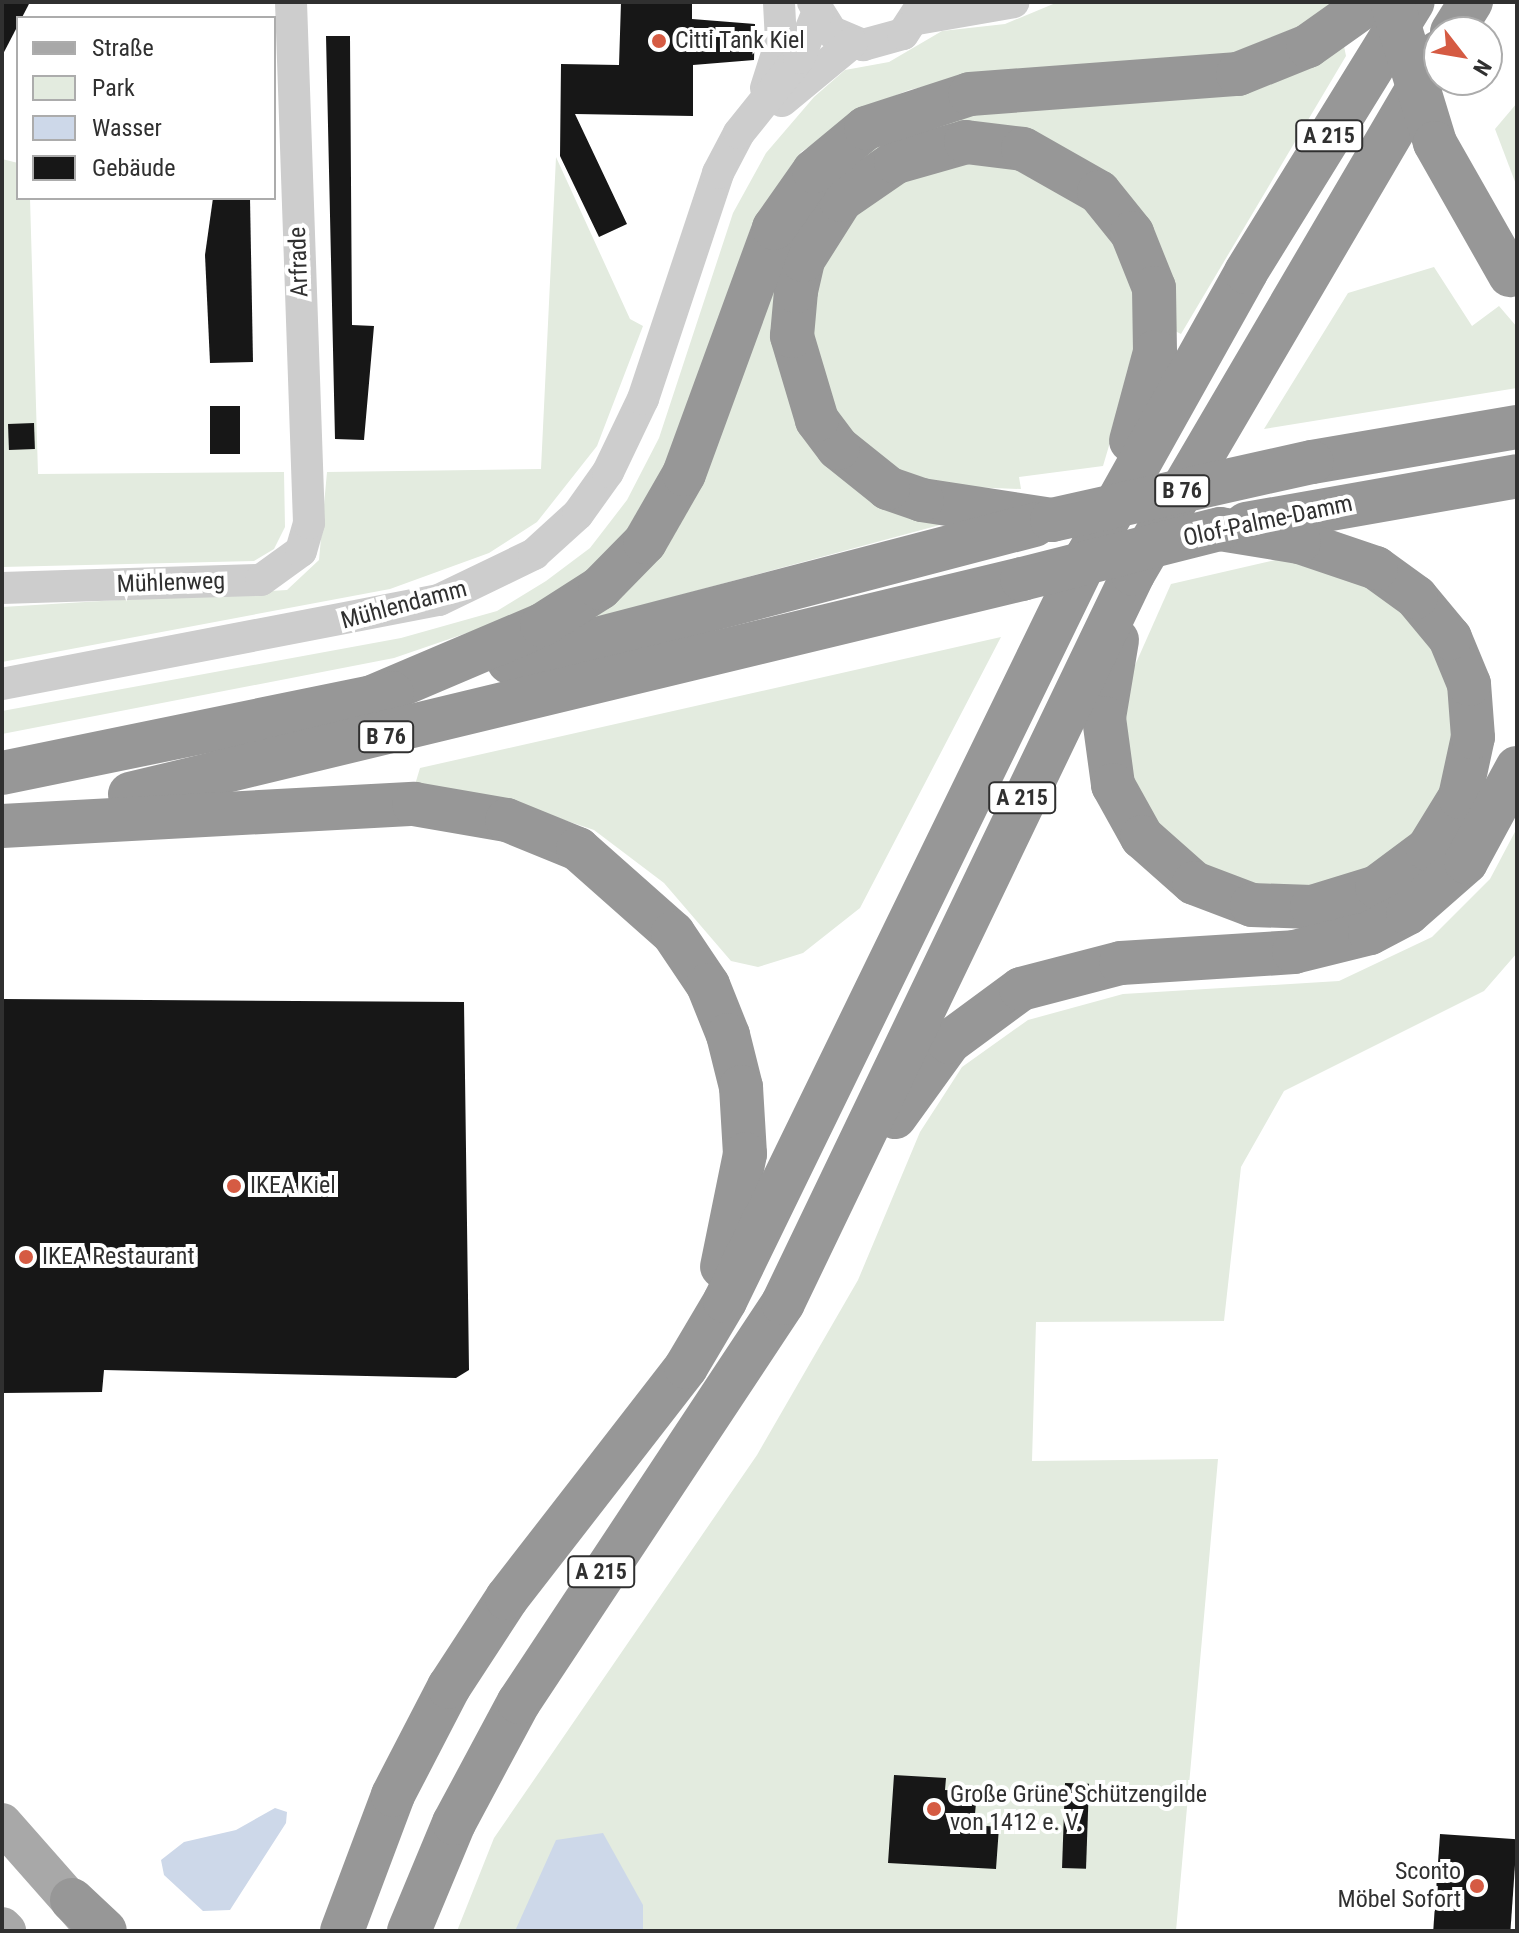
<!DOCTYPE html>
<meta charset="utf-8">
<style>
body{margin:0}
#map{position:relative;width:1519px;height:1933px;overflow:hidden;background:#fff;font-family:"Roboto Condensed",sans-serif}
div>[style]{position:absolute}
.green>*{inset:0;background:#e3ebdf}
.water>*{inset:0;background:#cdd8e9}
.building>*{inset:0;background:#171717;transform-origin:0 0}
.minor>*{height:32px;margin:-16px;padding:0 16px;transform-origin:16px;border-radius:16px;background:#cdcdcd}
.major>*{height:40px;margin:-20px;padding:0 20px;transform-origin:20px;border-radius:20px;background:#a8a8a8}
.highway>*{height:44px;margin:-22px;padding:0 22px;transform-origin:22px;border-radius:22px;background:#979797}
.highway-bridge>*{height:44px;margin:-22px;padding:0 22px;transform-origin:22px;border-radius:22px;background:#979797}
.dots>*{width:22px;height:22px;translate:-50% -50%;box-sizing:border-box;border:4px solid #fff;border-radius:50%}
span{translate:-50% -50%;white-space:nowrap;text-align:center;line-height:1.15;-webkit-text-stroke:8px #fff;paint-order:stroke}
.shield-label span{padding:2px 6px;background:#fff;border:2px solid;border-radius:6px;-webkit-text-stroke-width:0}
.shield-label{font-size:22px;color:#303030;font-weight:700}
.poi-label{font-size:24px;color:#303030}
.left{translate:0 -50%;text-align:left}
.right{translate:-100% -50%;text-align:right}
.street-label{font-size:24px;color:#303030}
.frame{position:absolute;inset:0;border:4px solid #303030;pointer-events:none}
.legend{position:absolute;left:16px;top:16px;width:260px;height:184px;box-sizing:border-box;background:#fff;border:2px solid #acacac;margin:0;padding:10px 14px;list-style:none;font-size:24px;color:#303030}
.legend li{display:flex;align-items:center;gap:16px;height:40px}
.legend b{width:40px;border:2px solid #acacac}
.north{position:absolute;left:1423px;top:16px;width:80px;height:80px;box-sizing:border-box;background:#fff;border:2px solid #acacac;border-radius:50%;rotate:121deg;font-size:22px;font-weight:700;line-height:32px;text-align:center;color:#303030}
.north::after{content:'';display:block;margin:auto;width:28px;height:36px;background:#d55b43;clip-path:polygon(50% 0,100% 100%,50% 72%,0 100%)}
</style>
<div id="map">
<div class="green">
<i style="clip-path:polygon(1058px 2px,1341px 2px,1315px 20px,1203px 65px,982px 73px,909px 90px,874px 104px,801px 152px,752px 224px,679px 447px,611px 555px,540px 608px,394px 658px,2px 734px,2px 711px,401px 638px,497px 611px,546px 581px,590px 548px,627px 500px,659px 438px,733px 213px,766px 153px,814px 97px,845px 70px,889px 62px,942px 31px,1005px 24px)"></i>
<i style="clip-path:polygon(1344px 46px,1346px 56px,1181px 334px,1169px 328px,1054px 149px,840px 186px,789px 383px,951px 522px,584px 621px,796px 212px,905px 123px)"></i>
<i style="clip-path:polygon(1517px 103px,1517px 187px,1495px 129px)"></i>
<i style="clip-path:polygon(998px 156px,1109px 218px,1146px 321px,1103px 466px,1019px 477px,1021px 489px,919px 485px,844px 434px,810px 363px,819px 260px,880px 183px)"></i>
<i style="clip-path:polygon(556px 157px,630px 319px,643px 326px,597px 446px,537px 522px,489px 553px,390px 589px,2px 662px,2px 607px,287px 590px,319px 560px,327px 472px,541px 469px)"></i>
<i style="clip-path:polygon(2px 159px,18px 163px,18px 198px,30px 198px,38px 474px,284px 472px,285px 527px,274px 549px,254px 561px,2px 567px)"></i>
<i style="clip-path:polygon(1434px 267px,1472px 326px,1499px 306px,1517px 327px,1517px 388px,1264px 429px,1348px 293px)"></i>
<i style="clip-path:polygon(1280px 559px,1348px 568px,1443px 649px,1459px 751px,1416px 839px,1324px 894px,1219px 882px,1144px 812px,1122px 744px,1128px 681px,1171px 584px)"></i>
<i style="clip-path:polygon(1001px 637px,860px 908px,803px 953px,758px 967px,731px 961px,664px 883px,594px 830px,534px 810px,414px 788px,420px 768px)"></i>
<i style="clip-path:polygon(1517px 828px,1517px 953px,1484px 991px,1284px 1091px,1241px 1167px,1224px 1321px,1036px 1322px,1032px 1461px,1218px 1459px,1176px 1931px,457px 1931px,494px 1838px,757px 1455px,858px 1280px,920px 1132px,962px 1067px,1028px 1020px,1123px 994px,1339px 981px,1432px 937px,1490px 879px)"></i>
</div>
<div class="water">
<i style="clip-path:polygon(275px 1808px,287px 1812px,286px 1823px,230px 1910px,203px 1911px,164px 1875px,161px 1860px,184px 1842px,236px 1830px)"></i>
<i style="clip-path:polygon(603px 1833px,643px 1905px,643px 1931px,515px 1931px,556px 1840px)"></i>
</div>
<div class="building">
<i style="clip-path:polygon(2px 2px,30px 2px,2px 56px)"></i>
<i style="clip-path:polygon(621px 2px,692px 2px,692px 19px,755px 24px,754px 60px,693px 65px,693px 116px,575px 114px,627px 224px,599px 237px,560px 156px,561px 64px,619px 65px)"></i>
<i style="clip-path:polygon(326px 36px,350px 36px,352px 325px,374px 326px,364px 440px,335px 439px)"></i>
<i style="clip-path:polygon(213px 198px,250px 198px,253px 362px,210px 363px,205px 255px)"></i>
<i style="left:210px;top:406px;width:30px;height:48px"></i>
<i style="left:34px;top:423px;width:26px;height:26px;rotate:88deg"></i>
<i style="clip-path:polygon(2px 999px,464px 1002px,469px 1370px,456px 1378px,104px 1370px,102px 1392px,2px 1393px)"></i>
<i style="clip-path:polygon(894px 1775px,946px 1778px,945px 1790px,977px 1792px,974px 1825px,999px 1827px,996px 1869px,888px 1863px)"></i>
<i style="left:1065px;top:1783px;width:24px;height:85px;rotate:2deg"></i>
<i style="left:1440px;top:1834px;width:77px;height:97px;rotate:4deg"></i>
</div>
<div class="minor">
<i style="left:813px;top:2px;width:36px;rotate:58deg"></i>
<i style="left:832px;top:32px;width:34px;rotate:23deg"></i>
<i style="left:863px;top:45px;width:41px;rotate:-15.4deg"></i>
<i style="left:903px;top:34px;width:38px;rotate:-57deg"></i>
<i style="left:917px;top:19px;width:98px;rotate:-9.9deg"></i>
<i style="left:766px;top:88px;width:49px;rotate:-72.3deg"></i>
<i style="left:781px;top:41px;width:39px;rotate:-93deg"></i>
<i style="left:782px;top:101px;width:91px;rotate:-39.6deg"></i>
<i style="left:2px;top:588px;width:259px;rotate:-1.8deg"></i>
<i style="left:261px;top:580px;width:49px;rotate:-35.9deg"></i>
<i style="left:301px;top:551px;width:29px;rotate:-74deg"></i>
<i style="left:309px;top:523px;width:521px;rotate:-91.98deg"></i>
<i style="left:2px;top:684px;width:445px;rotate:-10.9deg"></i>
<i style="left:439px;top:600px;width:106px;rotate:-25.8deg"></i>
<i style="left:534px;top:554px;width:59px;rotate:-42.3deg"></i>
<i style="left:578px;top:514px;width:52px;rotate:-54.5deg"></i>
<i style="left:608px;top:472px;width:81px;rotate:-64.4deg"></i>
<i style="left:643px;top:399px;width:238px;rotate:-71.6deg"></i>
<i style="left:718px;top:173px;width:45px;rotate:-62.3deg"></i>
<i style="left:739px;top:133px;width:96px;rotate:-51.3deg"></i>
<i style="left:799px;top:58px;width:48px;rotate:-67.8deg"></i>
</div>
<div class="major">
<i style="left:2px;top:1823px;width:136px;rotate:48.6deg"></i>
<i style="left:2px;top:1927px;width:6px;rotate:45deg"></i>
</div>
<div class="highway">
<i style="left:1452px;top:32px;width:36px;rotate:-58deg"></i>
<i style="left:1312px;top:462px;width:208px;rotate:-9.7deg"></i>
<i style="left:1052px;top:520px;width:132px;rotate:-171.3deg"></i>
<i style="left:922px;top:500px;width:36px;rotate:-161deg"></i>
<i style="left:888px;top:488px;width:64px;rotate:-141.3deg"></i>
<i style="left:838px;top:448px;width:35px;rotate:-127deg"></i>
<i style="left:817px;top:420px;width:88px;rotate:-106.6deg"></i>
<i style="left:792px;top:336px;width:45px;rotate:-84.9deg"></i>
<i style="left:796px;top:291px;width:32px;rotate:-77deg"></i>
<i style="left:803px;top:260px;width:71px;rotate:-57.7deg"></i>
<i style="left:841px;top:200px;width:67px;rotate:-34.6deg"></i>
<i style="left:896px;top:162px;width:73px;rotate:-15.9deg"></i>
<i style="left:966px;top:142px;width:57px;rotate:7deg"></i>
<i style="left:1023px;top:149px;width:87px;rotate:29.5deg"></i>
<i style="left:1099px;top:192px;width:53px;rotate:51.2deg"></i>
<i style="left:1132px;top:233px;width:59px;rotate:68.2deg"></i>
<i style="left:1154px;top:288px;width:64px;rotate:89.1deg"></i>
<i style="left:1155px;top:352px;width:92px;rotate:105.1deg"></i>
<i style="left:1246px;top:524px;width:275px;rotate:-10deg"></i>
<i style="left:1117px;top:640px;width:79px;rotate:99.5deg"></i>
<i style="left:1104px;top:718px;width:68px;rotate:82.3deg"></i>
<i style="left:1113px;top:785px;width:60px;rotate:60.9deg"></i>
<i style="left:1142px;top:837px;width:69px;rotate:41.5deg"></i>
<i style="left:1194px;top:883px;width:62px;rotate:20.8deg"></i>
<i style="left:1252px;top:905px;width:60px;rotate:1.9deg"></i>
<i style="left:1312px;top:907px;width:68px;rotate:-17.1deg"></i>
<i style="left:1377px;top:887px;width:64px;rotate:-36.7deg"></i>
<i style="left:1428px;top:849px;width:61px;rotate:-58.4deg"></i>
<i style="left:1460px;top:797px;width:61px;rotate:-77.8deg"></i>
<i style="left:1473px;top:737px;width:53px;rotate:-94.3deg"></i>
<i style="left:1469px;top:684px;width:50px;rotate:-112.4deg"></i>
<i style="left:1450px;top:638px;width:53px;rotate:-129.7deg"></i>
<i style="left:1416px;top:597px;width:49px;rotate:-144.1deg"></i>
<i style="left:1376px;top:568px;width:81px;rotate:-161.3deg"></i>
<i style="left:1299px;top:542px;width:80px;rotate:-170.7deg"></i>
<i style="left:509px;top:662px;width:543px;rotate:-14.63deg"></i>
<i style="left:365px;top:700px;width:192px;rotate:-23deg"></i>
<i style="left:542px;top:625px;width:69px;rotate:-32.5deg"></i>
<i style="left:600px;top:588px;width:64px;rotate:-45.6deg"></i>
<i style="left:645px;top:542px;width:78px;rotate:-60.2deg"></i>
<i style="left:684px;top:474px;width:262px;rotate:-69.9deg"></i>
<i style="left:774px;top:228px;width:70px;rotate:-54.9deg"></i>
<i style="left:814px;top:171px;width:67px;rotate:-39.6deg"></i>
<i style="left:866px;top:128px;width:109px;rotate:-18.1deg"></i>
<i style="left:970px;top:94px;width:269px;rotate:-4.3deg"></i>
<i style="left:1238px;top:74px;width:75px;rotate:-21.8deg"></i>
<i style="left:1308px;top:46px;width:76px;rotate:-35.4deg"></i>
<i style="left:2px;top:773px;width:398px;rotate:-11.6deg"></i>
<i style="left:130px;top:794px;width:918px;rotate:-13.55deg"></i>
<i style="left:2px;top:826px;width:413px;rotate:-3.1deg"></i>
<i style="left:414px;top:804px;width:94px;rotate:9.8deg"></i>
<i style="left:507px;top:820px;width:77px;rotate:22.2deg"></i>
<i style="left:578px;top:849px;width:127px;rotate:41.5deg"></i>
<i style="left:673px;top:933px;width:63px;rotate:56.1deg"></i>
<i style="left:708px;top:985px;width:54px;rotate:68.2deg"></i>
<i style="left:728px;top:1035px;width:54px;rotate:76deg"></i>
<i style="left:741px;top:1087px;width:67px;rotate:86.6deg"></i>
<i style="left:745px;top:1154px;width:115px;rotate:101.5deg"></i>
<i style="left:895px;top:1117px;width:92px;rotate:-54.2deg"></i>
<i style="left:949px;top:1042px;width:89px;rotate:-36.4deg"></i>
<i style="left:1021px;top:989px;width:103px;rotate:-14.6deg"></i>
<i style="left:1121px;top:963px;width:173px;rotate:-3.6deg"></i>
<i style="left:1294px;top:952px;width:78px;rotate:-14deg"></i>
<i style="left:1370px;top:933px;width:43px;rotate:-27.8deg"></i>
<i style="left:1408px;top:913px;width:77px;rotate:-41.3deg"></i>
<i style="left:1466px;top:862px;width:107px;rotate:-61.5deg"></i>
<i style="left:72px;top:1900px;width:45px;rotate:43.2deg"></i>
<i style="left:342px;top:1931px;width:145px;rotate:-69.4deg"></i>
<i style="left:393px;top:1795px;width:122px;rotate:-62.6deg"></i>
<i style="left:449px;top:1687px;width:106px;rotate:-56.9deg"></i>
<i style="left:507px;top:1598px;width:292px;rotate:-52.2deg"></i>
<i style="left:686px;top:1367px;width:77px;rotate:-59.4deg"></i>
<i style="left:725px;top:1301px;width:830px;rotate:-64.05deg"></i>
<i style="left:1088px;top:555px;width:324px;rotate:-60.8deg"></i>
<i style="left:1246px;top:272px;width:317px;rotate:-58.3deg"></i>
<i style="left:409px;top:1931px;width:117px;rotate:-67.4deg"></i>
<i style="left:454px;top:1823px;width:137px;rotate:-61.8deg"></i>
<i style="left:519px;top:1702px;width:478px;rotate:-56.5deg"></i>
<i style="left:783px;top:1303px;width:809px;rotate:-64.35deg"></i>
<i style="left:1133px;top:574px;width:605px;rotate:-59.62deg"></i>
</div>
<div class="highway-bridge">
<i style="left:1392px;top:2px;width:147px;rotate:73deg"></i>
<i style="left:1435px;top:143px;width:152px;rotate:60.4deg"></i>
<i style="left:1052px;top:520px;width:266px;rotate:-12.6deg"></i>
<i style="left:1022px;top:579px;width:204px;rotate:-14.2deg"></i>
</div>
<div class="dots">
<i style="left:659px;top:41px;background:#d55b43"></i>
<i style="left:234px;top:1186px;background:#d55b43"></i>
<i style="left:26px;top:1257px;background:#d55b43"></i>
<i style="left:934px;top:1809px;background:#d55b43"></i>
<i style="left:1477px;top:1886px;background:#d55b43"></i>
</div>
<div class="shield-label">
<span style="left:1329px;top:136px">A 215</span>
<span style="left:1182px;top:491px">B 76</span>
<span style="left:386px;top:737px">B 76</span>
<span style="left:1022px;top:798px">A 215</span>
<span style="left:601px;top:1572px">A 215</span>
</div>
<div class="poi-label">
<span class="left" style="left:675px;top:41px">Citti Tank Kiel</span>
<span class="left" style="left:250px;top:1186px">IKEA Kiel</span>
<span class="left" style="left:42px;top:1257px">IKEA Restaurant</span>
<span class="left" style="left:950px;top:1809px">Große Grüne Schützengilde<br>von 1412 e. V.</span>
<span class="right" style="left:1461px;top:1886px">Sconto<br>Möbel Sofort</span>
</div>
<div class="street-label">
<span style="left:299px;top:262px;rotate:-92deg">Arfrade</span>
<span style="left:1268px;top:521px;rotate:-12deg">Olof-Palme-Damm</span>
<span style="left:171px;top:583px;rotate:-2deg">Mühlenweg</span>
<span style="left:404px;top:605px;rotate:-15deg">Mühlendamm</span>
</div>
<div class="frame"></div>
<ul class="legend">
<li><b style="height:10px;background:#a8a8a8"></b>Straße</li>
<li><b style="height:22px;background:#e3ebdf"></b>Park</li>
<li><b style="height:22px;background:#cdd8e9"></b>Wasser</li>
<li><b style="height:22px;background:#171717"></b>Gebäude</li>
</ul>
<div class="north">N</div>
</div>
